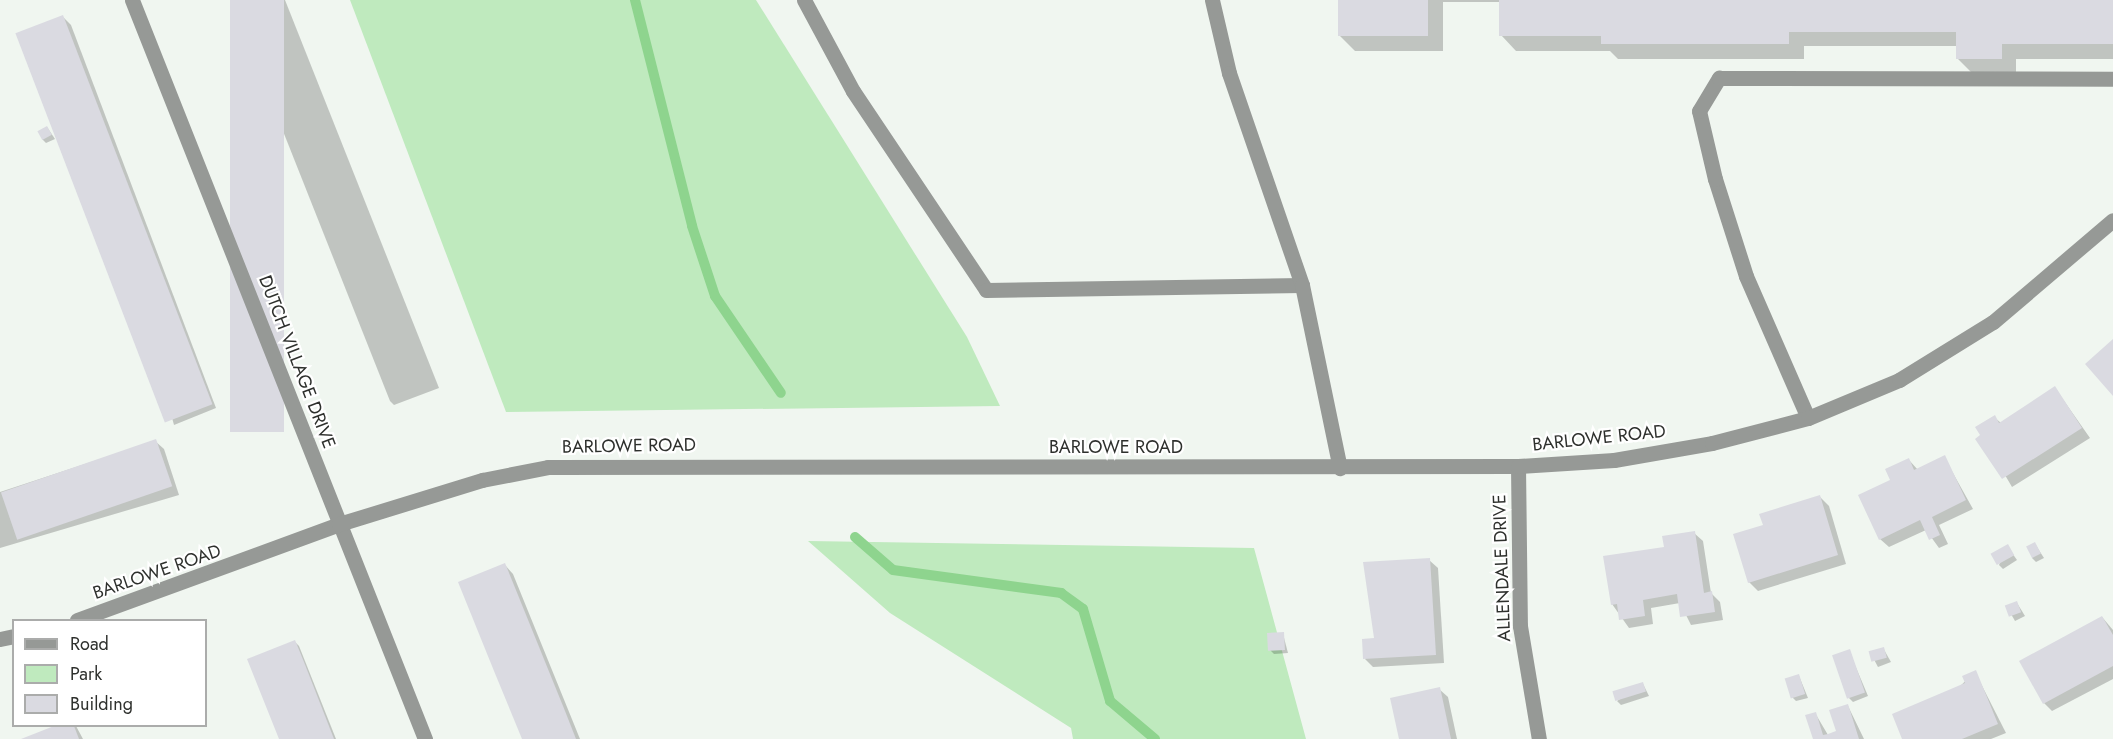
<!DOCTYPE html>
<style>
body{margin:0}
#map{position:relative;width:2113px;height:739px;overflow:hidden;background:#f0f6f0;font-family:Jost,sans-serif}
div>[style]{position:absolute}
.green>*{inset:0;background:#bfeabe}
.shadow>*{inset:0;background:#0003}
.stream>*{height:10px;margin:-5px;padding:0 5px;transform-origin:5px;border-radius:5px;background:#8ed48e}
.building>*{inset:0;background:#dadae1;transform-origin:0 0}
.service>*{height:15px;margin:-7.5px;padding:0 7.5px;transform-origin:7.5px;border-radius:7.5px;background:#969996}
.minor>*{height:15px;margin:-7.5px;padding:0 7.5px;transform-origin:7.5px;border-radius:7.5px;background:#969996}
.tertiary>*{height:15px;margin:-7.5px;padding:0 7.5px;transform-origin:7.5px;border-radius:7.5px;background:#969996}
span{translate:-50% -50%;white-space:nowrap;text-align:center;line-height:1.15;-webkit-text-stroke:4.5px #fff;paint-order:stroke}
.street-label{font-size:18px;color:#2e302d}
.legend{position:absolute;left:12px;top:619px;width:195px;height:108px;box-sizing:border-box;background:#fff;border:2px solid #abacab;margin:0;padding:8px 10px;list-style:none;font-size:18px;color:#2e302d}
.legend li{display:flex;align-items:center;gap:12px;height:30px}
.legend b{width:30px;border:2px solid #abacab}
</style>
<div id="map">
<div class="green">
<i style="clip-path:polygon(350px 0,756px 0,967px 337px,1000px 406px,506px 412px)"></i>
<i style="clip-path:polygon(808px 541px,1254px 548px,1306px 739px,1073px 739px,1071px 728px,890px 613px)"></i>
</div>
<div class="shadow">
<i style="clip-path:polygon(231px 0,285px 0,439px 388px,394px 405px,390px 401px)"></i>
<i style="clip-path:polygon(1341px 0,2113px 0,2113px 59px,2016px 59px,2016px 74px,1973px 74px,1957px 58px,1957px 46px,1804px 46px,1804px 59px,1618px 59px,1610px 51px,1516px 51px,1501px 35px,1501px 2px,1443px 2px,1443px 51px,1355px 51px,1339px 35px)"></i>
<i style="clip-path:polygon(63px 17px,71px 25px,216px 408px,174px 425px)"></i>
<i style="clip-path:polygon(47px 127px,55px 139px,46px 143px,42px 139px)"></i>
<i style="clip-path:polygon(2055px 388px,2090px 438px,2012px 487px,1982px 436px,1994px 417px,2001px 423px)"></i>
<i style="clip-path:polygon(155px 441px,164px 449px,179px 495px,0 548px,0 492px)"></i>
<i style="clip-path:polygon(1944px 457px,1973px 509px,1939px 525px,1948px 544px,1939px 548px,1926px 530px,1889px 547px,1880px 539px,1892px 480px,1909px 460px,1918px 470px)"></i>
<i style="clip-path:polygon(1820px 497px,1829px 506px,1846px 564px,1758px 591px,1749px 582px,1765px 526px)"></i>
<i style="clip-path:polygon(1694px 533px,1703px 541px,1711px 593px,1720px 602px,1723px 620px,1691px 625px,1680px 603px,1651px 608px,1653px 624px,1629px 628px,1612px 604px,1666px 548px)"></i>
<i style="clip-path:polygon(2035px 544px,2044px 558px,2036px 562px,2032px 558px)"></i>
<i style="clip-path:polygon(2007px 546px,2017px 560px,2003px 569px,1999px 565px)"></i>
<i style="clip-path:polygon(1429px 560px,1438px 568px,1444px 663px,1373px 667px,1365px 659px)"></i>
<i style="clip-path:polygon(505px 565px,513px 574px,580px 739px,523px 739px)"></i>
<i style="clip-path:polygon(2017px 603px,2025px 616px,2015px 621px,2007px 607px)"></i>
<i style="clip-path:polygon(2102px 617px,2113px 630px,2113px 679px,2052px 711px,2044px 703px)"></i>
<i style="clip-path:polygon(1283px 634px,1288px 653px,1274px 654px,1270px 650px)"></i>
<i style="clip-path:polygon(295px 642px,299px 646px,336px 739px,281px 739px)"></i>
<i style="clip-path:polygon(1883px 648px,1891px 662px,1878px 667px,1870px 652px)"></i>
<i style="clip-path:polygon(1849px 651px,1868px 696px,1853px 702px,1849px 698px)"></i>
<i style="clip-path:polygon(1975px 672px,2006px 733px,1991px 739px,1904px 739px)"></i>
<i style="clip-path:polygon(1799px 676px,1808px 698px,1796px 701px,1792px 697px)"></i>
<i style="clip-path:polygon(1643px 684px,1649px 696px,1621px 705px,1617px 701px)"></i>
<i style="clip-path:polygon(1439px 689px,1448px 697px,1457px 739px,1400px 739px)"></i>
<i style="clip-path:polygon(1848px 706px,1864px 739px,1813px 739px,1815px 713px,1828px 735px,1838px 732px)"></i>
<i style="clip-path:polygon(58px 726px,76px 726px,83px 739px,25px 739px)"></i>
</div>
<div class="stream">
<i style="left:635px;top:0;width:233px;rotate:75.8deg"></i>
<i style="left:692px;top:226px;width:74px;rotate:71.8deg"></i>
<i style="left:715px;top:296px;width:117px;rotate:55.8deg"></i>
<i style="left:855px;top:537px;width:50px;rotate:41deg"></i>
<i style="left:893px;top:570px;width:170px;rotate:7.8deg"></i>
<i style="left:1061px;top:593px;width:27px;rotate:36deg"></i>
<i style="left:1083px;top:609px;width:96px;rotate:73.6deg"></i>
<i style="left:1110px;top:701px;width:59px;rotate:40.2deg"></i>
</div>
<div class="building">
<i style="left:230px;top:0;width:54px;height:432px"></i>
<i style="left:1338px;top:0;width:90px;height:36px"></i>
<i style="clip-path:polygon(1499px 0,2113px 0,2113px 44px,2002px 44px,2002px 59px,1956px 59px,1956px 32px,1789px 32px,1789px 44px,1601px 44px,1601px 36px,1499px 36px)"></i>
<i style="left:63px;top:15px;width:417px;height:51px;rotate:69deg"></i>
<i style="left:47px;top:126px;width:10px;height:11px;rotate:61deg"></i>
<i style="clip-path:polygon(2113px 339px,2113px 396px,2085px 364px)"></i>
<i style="clip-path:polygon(2055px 386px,2082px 428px,2002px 479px,1975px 439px,1980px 435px,1975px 427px,1995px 415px,1999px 423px)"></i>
<i style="left:156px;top:439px;width:50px;height:164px;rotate:71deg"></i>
<i style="clip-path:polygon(1945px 455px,1966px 500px,1932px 517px,1940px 535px,1929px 540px,1920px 520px,1879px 540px,1858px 495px,1890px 480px,1885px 469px,1909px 458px,1914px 470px)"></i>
<i style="clip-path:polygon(1820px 495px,1838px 555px,1748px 583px,1733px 534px,1763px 525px,1759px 514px)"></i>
<i style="clip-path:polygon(1695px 531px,1704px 593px,1712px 591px,1715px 612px,1680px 617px,1677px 594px,1643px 600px,1645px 616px,1619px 620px,1617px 604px,1611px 605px,1603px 556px,1664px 547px,1662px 536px)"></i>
<i style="left:2035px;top:542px;width:13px;height:10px;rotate:63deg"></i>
<i style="left:2008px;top:544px;width:13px;height:20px;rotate:61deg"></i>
<i style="clip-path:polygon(1430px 558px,1436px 655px,1363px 659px,1362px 639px,1374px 638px,1363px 562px)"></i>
<i style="clip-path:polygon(505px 563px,565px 711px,576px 739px,522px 739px,494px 671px,458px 582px)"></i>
<i style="left:2017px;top:601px;width:12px;height:13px;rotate:70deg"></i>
<i style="clip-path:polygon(2102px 616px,2113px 635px,2113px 666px,2043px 704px,2019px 661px)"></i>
<i style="left:1284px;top:632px;width:18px;height:17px;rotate:87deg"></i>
<i style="clip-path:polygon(295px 640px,304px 662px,334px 739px,279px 739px,247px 659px)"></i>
<i style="left:1884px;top:647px;width:11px;height:16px;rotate:75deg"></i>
<i style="left:1850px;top:649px;width:46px;height:19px;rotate:71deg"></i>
<i style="clip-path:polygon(1976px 670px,1998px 724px,1962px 739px,1902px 739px,1892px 714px,1965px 683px,1962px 676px)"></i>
<i style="left:1799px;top:674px;width:21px;height:15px;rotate:73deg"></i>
<i style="left:1643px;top:682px;width:10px;height:32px;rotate:73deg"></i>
<i style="clip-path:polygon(1440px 687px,1451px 739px,1399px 739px,1390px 698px)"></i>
<i style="clip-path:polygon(1848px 704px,1859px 739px,1813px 739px,1805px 715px,1816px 712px,1823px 735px,1828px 734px,1836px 731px,1829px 710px)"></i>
<i style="clip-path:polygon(54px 726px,74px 726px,79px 739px,21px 739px)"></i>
</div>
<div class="service">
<i style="left:804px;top:0;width:103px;rotate:61.7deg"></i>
<i style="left:853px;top:91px;width:239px;rotate:56.2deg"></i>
<i style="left:986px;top:290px;width:316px;rotate:-0.9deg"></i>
<i style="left:1212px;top:0;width:75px;rotate:76.9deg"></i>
<i style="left:1229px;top:73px;width:224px;rotate:71deg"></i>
<i style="left:1302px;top:285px;width:187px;rotate:78.3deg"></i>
<i style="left:1808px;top:418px;width:155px;rotate:-113.6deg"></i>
<i style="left:1746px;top:276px;width:102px;rotate:-107.7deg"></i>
<i style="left:1715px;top:179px;width:70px;rotate:-103.2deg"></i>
<i style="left:1699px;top:111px;width:39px;rotate:-59deg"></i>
<i style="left:1719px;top:78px;width:394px;rotate:0.1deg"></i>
</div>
<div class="minor">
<i style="left:132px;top:0;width:795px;rotate:68.37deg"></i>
<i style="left:1518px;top:466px;width:160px;rotate:89.3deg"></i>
<i style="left:1520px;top:626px;width:115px;rotate:80.5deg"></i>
</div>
<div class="tertiary">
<i style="left:77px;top:620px;width:279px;rotate:-20.1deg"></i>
<i style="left:339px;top:524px;width:150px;rotate:-17.1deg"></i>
<i style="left:482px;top:480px;width:67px;rotate:-11.1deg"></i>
<i style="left:548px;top:467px;width:970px;rotate:-0.06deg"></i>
<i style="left:1518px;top:466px;width:96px;rotate:-3.6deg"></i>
<i style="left:1614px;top:460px;width:99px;rotate:-9.8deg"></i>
<i style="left:1712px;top:443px;width:99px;rotate:-14.6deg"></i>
<i style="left:1808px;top:418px;width:99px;rotate:-22.7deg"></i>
<i style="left:1899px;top:380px;width:110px;rotate:-31.7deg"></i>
<i style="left:1993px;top:322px;width:157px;rotate:-40.4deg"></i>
<i style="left:0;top:639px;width:14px;rotate:-12deg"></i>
</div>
<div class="street-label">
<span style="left:297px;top:362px;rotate:69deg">DUTCH VILLAGE DRIVE</span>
<span style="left:1599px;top:438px;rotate:-6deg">BARLOWE ROAD</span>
<span style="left:629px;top:446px;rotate:-1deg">BARLOWE ROAD</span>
<span style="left:1116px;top:447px">BARLOWE ROAD</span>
<span style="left:1502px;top:568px;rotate:-92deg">ALLENDALE DRIVE</span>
<span style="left:157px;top:572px;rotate:-19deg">BARLOWE ROAD</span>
</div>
<ul class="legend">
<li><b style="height:8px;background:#969996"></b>Road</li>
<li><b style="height:16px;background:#bfeabe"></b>Park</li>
<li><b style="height:16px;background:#dadae1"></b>Building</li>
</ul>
</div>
